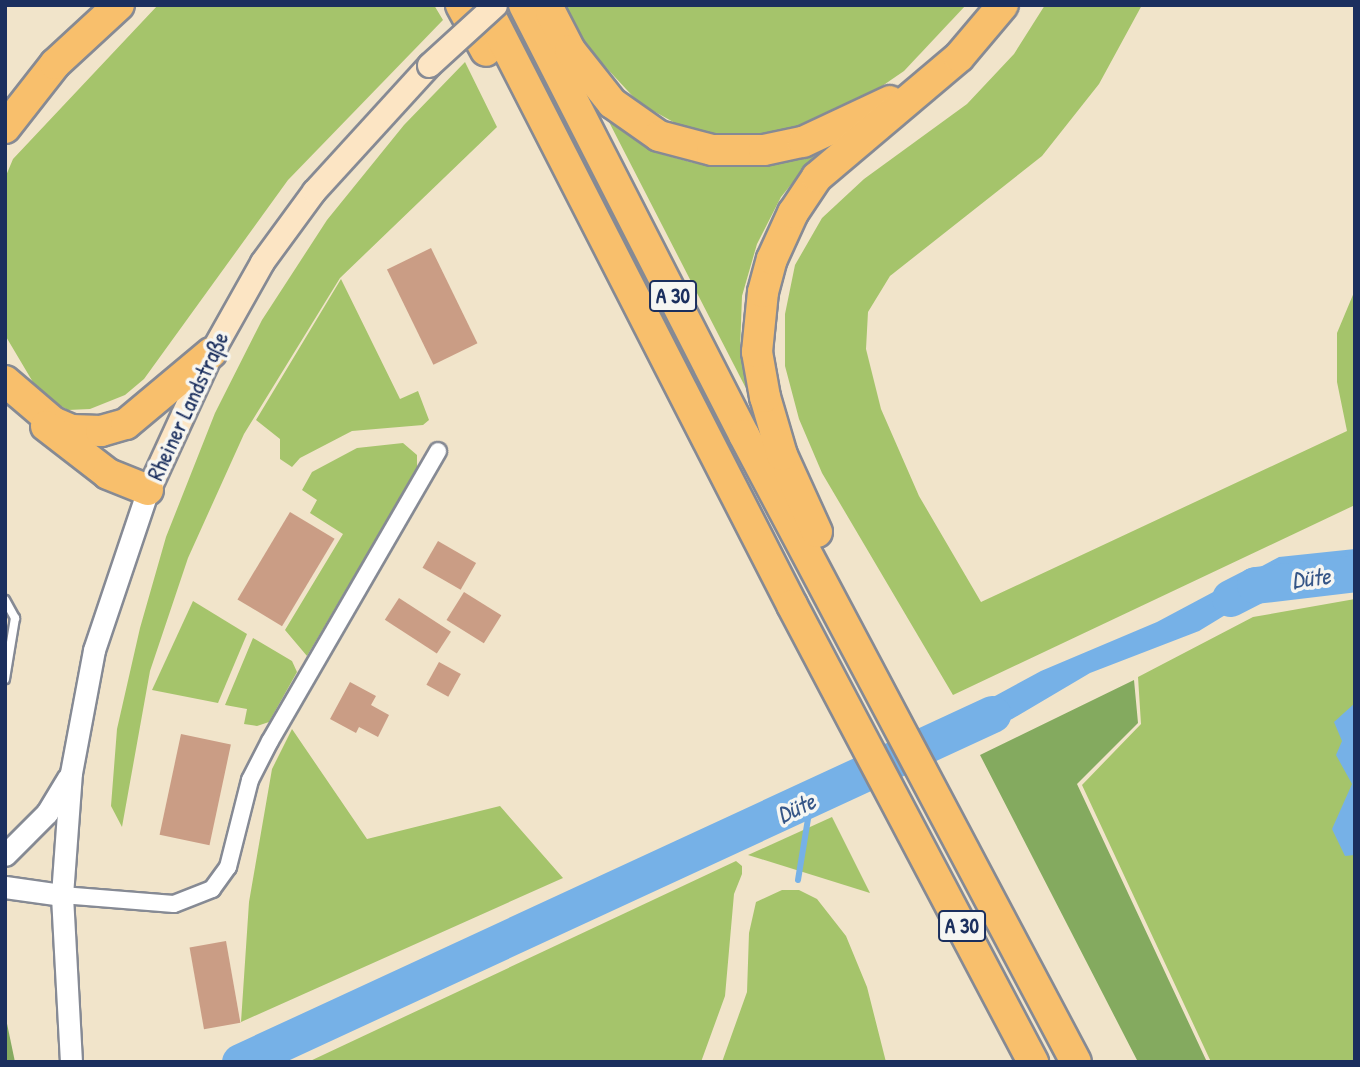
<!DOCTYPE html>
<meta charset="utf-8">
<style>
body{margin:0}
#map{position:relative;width:1360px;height:1067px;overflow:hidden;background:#f1e4ca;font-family:"Patrick Hand",sans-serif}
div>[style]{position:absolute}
.green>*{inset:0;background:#a5c46b}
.forest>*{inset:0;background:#84aa5f}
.water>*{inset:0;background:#76b1e7}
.stream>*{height:6px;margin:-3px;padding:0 3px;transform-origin:3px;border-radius:3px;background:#76b1e7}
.river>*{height:37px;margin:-18.5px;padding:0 18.5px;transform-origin:18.5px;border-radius:18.5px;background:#76b1e7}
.building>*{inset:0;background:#ca9d85;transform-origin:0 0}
.roads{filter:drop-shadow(2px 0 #868a94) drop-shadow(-2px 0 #868a94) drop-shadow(0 2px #868a94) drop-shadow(0 -2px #868a94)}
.service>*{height:8px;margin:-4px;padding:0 4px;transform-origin:4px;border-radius:4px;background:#fff}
.minor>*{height:16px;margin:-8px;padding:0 8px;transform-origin:8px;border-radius:8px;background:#fff}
.tertiary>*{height:21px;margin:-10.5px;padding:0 10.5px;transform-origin:10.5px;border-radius:10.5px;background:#fff}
.secondary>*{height:23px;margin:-11.5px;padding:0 11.5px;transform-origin:11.5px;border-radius:11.5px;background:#fce5c4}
.motorway>*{height:30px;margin:-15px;padding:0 15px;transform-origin:15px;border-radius:15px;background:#f8bf6c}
.bridges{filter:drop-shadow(2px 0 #868a94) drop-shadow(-2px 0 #868a94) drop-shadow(0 2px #868a94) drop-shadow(0 -2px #868a94)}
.secondary-bridge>*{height:23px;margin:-11.5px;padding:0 11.5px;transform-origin:11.5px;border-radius:11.5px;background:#fce5c4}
span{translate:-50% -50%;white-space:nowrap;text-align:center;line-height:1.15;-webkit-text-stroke:7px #f6f6f2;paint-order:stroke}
.shield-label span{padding:2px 5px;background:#f6f6f2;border:2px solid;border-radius:5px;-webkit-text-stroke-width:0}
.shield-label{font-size:21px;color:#1b2f5e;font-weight:700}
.street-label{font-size:23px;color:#1b2f5e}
.water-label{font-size:24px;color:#365687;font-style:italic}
.frame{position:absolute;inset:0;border:7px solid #1b2f5e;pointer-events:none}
</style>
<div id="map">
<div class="green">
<i style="clip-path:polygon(158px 5px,434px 5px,443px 20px,288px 180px,144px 379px,125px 395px,90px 409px,68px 410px,40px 394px,5px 335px,5px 178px,13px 159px)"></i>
<i style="clip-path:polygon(562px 5px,966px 5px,904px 71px,853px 106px,780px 137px,730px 138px,686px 129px,639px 103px,588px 48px)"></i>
<i style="clip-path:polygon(1045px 5px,1142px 5px,1099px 84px,1042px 156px,890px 276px,868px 312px,866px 349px,881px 409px,919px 496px,981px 602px,1347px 431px,1337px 382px,1337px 333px,1355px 290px,1355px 505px,953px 695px,822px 473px,799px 419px,785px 366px,785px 314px,795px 265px,822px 218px,864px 179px,967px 104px,1014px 54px)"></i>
<i style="clip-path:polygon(465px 62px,497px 127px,340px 278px,244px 434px,188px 558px,150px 671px,122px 827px,111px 806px,117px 729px,140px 628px,166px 537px,215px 413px,262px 320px,327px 220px,404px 125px)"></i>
<i style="clip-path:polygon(608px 120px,657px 153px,694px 163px,737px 167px,781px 163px,820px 149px,781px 197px,757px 244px,742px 296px,740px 351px,752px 400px)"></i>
<i style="clip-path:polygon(341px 279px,400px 399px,418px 391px,429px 420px,423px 425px,352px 431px,300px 458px,292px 467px,280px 459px,280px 439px,256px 420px)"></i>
<i style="clip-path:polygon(403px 443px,417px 455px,417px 469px,307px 656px,285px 630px,343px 534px,310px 513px,317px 500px,302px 490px,312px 472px,357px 448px)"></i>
<i style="clip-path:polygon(1355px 599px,1355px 1062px,1211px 1062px,1082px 785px,1141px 724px,1138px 677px,1253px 617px)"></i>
<i style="clip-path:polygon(193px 601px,247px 634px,218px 703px,152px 690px)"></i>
<i style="clip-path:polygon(253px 638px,292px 661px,297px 672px,269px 722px,257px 726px,244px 724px,247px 709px,225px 705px)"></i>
<i style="clip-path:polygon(292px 729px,367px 839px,500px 806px,563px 878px,241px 1022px,249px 902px,272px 769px)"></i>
<i style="clip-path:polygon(832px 817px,870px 893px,748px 855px)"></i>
<i style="clip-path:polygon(736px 861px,742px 866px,742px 874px,734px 894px,725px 996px,701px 1062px,308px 1062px)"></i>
<i style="clip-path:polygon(782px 890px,799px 890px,817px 899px,846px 936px,867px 987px,886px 1062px,722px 1062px,747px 992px,749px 933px,756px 902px)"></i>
</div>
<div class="forest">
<i style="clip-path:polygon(1134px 680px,1138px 723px,1077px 784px,1207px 1062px,1138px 1062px,980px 755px)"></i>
<i style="clip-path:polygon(5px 1014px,15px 1062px,5px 1062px)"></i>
</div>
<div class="water">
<i style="clip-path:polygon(1355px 549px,1355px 590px,1332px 574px,1281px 581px,1199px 631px,1090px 673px,1012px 719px,952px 742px,939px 720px,971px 709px,1041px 671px,1157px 622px,1279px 557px)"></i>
<i style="clip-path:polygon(1355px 703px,1355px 855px,1345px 856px,1332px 829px,1352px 784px,1336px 755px,1342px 741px,1334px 722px)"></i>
</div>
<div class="stream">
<i style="left:798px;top:880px;width:80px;rotate:-80.7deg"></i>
</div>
<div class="river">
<i style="left:1230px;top:598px;width:28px;rotate:-27deg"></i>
<i style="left:1255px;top:585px;width:101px;rotate:-6.8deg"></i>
<i style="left:240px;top:1062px;width:829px;rotate:-24.83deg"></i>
</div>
<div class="building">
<i style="left:431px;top:248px;width:106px;height:49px;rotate:64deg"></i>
<i style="left:290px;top:512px;width:52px;height:102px;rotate:31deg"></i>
<i style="left:438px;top:541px;width:44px;height:31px;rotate:30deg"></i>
<i style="left:464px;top:592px;width:44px;height:33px;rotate:32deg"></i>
<i style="left:399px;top:598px;width:62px;height:26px;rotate:33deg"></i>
<i style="left:439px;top:662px;width:25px;height:26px;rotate:29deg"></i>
<i style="clip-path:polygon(350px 682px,376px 696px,371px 705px,389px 715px,378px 737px,359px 727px,356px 733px,330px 719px)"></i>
<i style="left:181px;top:734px;width:51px;height:103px;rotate:12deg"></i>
<i style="left:226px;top:941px;width:83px;height:37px;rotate:80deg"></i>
</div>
<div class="roads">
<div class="service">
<i style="left:5px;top:600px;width:21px;rotate:61deg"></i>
<i style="left:15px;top:618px;width:62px;rotate:99.3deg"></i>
</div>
<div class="minor">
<i style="left:62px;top:895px;width:112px;rotate:4.6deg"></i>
<i style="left:174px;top:904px;width:41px;rotate:-21.5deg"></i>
<i style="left:212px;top:889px;width:27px;rotate:-54deg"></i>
<i style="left:228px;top:867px;width:90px;rotate:-75.8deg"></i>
<i style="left:250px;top:780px;width:44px;rotate:-62.9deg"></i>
<i style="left:270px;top:741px;width:335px;rotate:-59.9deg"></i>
</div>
<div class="tertiary">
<i style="left:5px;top:855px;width:59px;rotate:-45deg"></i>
<i style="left:47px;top:813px;width:41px;rotate:-59deg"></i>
<i style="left:5px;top:887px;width:58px;rotate:8deg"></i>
<i style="left:71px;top:1062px;width:167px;rotate:-93.1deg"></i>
<i style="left:62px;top:895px;width:122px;rotate:-85.8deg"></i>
<i style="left:71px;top:773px;width:125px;rotate:-79.4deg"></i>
<i style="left:94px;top:650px;width:169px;rotate:-71.4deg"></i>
</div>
<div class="secondary">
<i style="left:148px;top:490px;width:151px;rotate:-65.3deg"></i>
<i style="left:211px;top:353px;width:104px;rotate:-60.7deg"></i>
<i style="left:262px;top:262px;width:88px;rotate:-53.8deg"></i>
<i style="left:314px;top:191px;width:171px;rotate:-47.6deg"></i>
</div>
<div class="motorway">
<i style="left:461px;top:5px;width:52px;rotate:61.5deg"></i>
<i style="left:485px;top:5px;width:674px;rotate:62.9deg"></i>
<i style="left:792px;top:605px;width:517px;rotate:62.19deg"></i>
<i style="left:524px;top:5px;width:483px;rotate:62.9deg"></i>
<i style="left:744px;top:435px;width:709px;rotate:62.1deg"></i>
<i style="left:551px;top:13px;width:42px;rotate:62.8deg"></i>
<i style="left:570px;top:50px;width:68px;rotate:51.6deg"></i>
<i style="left:612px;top:103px;width:57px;rotate:35.1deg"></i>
<i style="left:659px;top:136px;width:55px;rotate:14.8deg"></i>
<i style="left:712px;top:150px;width:52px"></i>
<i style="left:764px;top:150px;width:40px;rotate:-12deg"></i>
<i style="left:803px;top:142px;width:96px;rotate:-25.2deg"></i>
<i style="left:5px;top:128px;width:81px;rotate:-52deg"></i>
<i style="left:55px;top:64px;width:87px;rotate:-42.7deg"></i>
<i style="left:5px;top:381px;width:63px;rotate:40.5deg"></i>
<i style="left:53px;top:422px;width:21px;rotate:23deg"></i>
<i style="left:72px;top:430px;width:29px;rotate:2deg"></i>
<i style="left:101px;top:431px;width:26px;rotate:-16deg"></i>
<i style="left:126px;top:424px;width:111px;rotate:-39.9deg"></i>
<i style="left:46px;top:426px;width:78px;rotate:37.7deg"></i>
<i style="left:108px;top:474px;width:43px;rotate:21.8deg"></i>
<i style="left:817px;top:532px;width:85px;rotate:-114.4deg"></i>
<i style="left:782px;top:455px;width:60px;rotate:-106.3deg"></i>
<i style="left:765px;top:397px;width:46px;rotate:-100.1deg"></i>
<i style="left:757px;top:352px;width:60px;rotate:-84.3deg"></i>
<i style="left:763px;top:292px;width:34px;rotate:-75deg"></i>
<i style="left:772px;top:259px;width:51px;rotate:-65.5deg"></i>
<i style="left:793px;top:213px;width:43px;rotate:-56.3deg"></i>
<i style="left:817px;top:177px;width:186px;rotate:-40.2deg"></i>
<i style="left:959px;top:57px;width:68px;rotate:-49.8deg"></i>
</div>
</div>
<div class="bridges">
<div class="secondary-bridge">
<i style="left:429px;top:65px;width:89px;rotate:-42.3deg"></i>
</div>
</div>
<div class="shield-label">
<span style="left:673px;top:296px">A 30</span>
<span style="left:962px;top:926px">A 30</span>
</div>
<div class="street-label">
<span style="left:188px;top:406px;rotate:-65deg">Rheiner Landstraße</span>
</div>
<div class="water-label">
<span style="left:1311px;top:578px;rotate:-7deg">Düte</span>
<span style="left:796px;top:808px;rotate:-25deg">Düte</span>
</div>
<div class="frame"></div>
</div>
